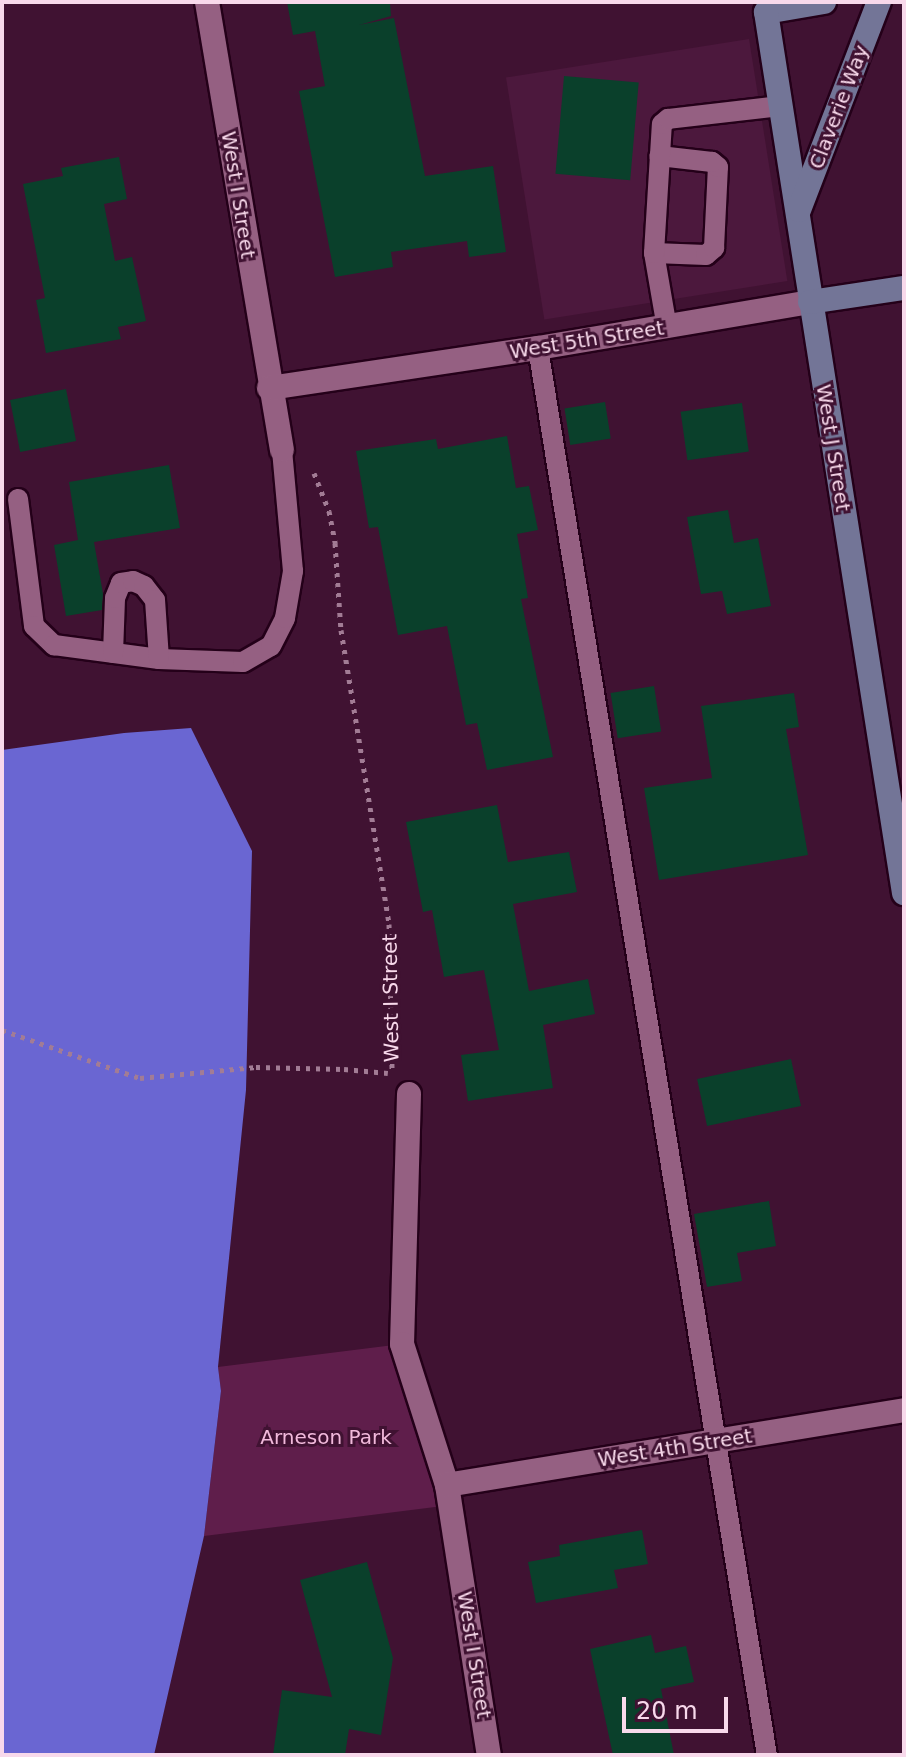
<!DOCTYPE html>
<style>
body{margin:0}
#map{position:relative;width:906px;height:1757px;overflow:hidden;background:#401232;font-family:"DejaVu Sans",sans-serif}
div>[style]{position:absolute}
.built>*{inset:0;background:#4c183d;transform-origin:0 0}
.green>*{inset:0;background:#5f1e4b}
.water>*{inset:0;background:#6a66d2}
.building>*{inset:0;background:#0a402b;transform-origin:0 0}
.path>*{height:5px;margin-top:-2.5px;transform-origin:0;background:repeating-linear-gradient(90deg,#a27c95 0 4px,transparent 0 10px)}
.roads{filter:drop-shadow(2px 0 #240019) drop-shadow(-2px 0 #240019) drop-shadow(0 2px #240019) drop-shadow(0 -2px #240019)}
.lane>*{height:20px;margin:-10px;padding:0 10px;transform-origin:10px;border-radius:10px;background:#956082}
.street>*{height:24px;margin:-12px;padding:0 12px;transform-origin:12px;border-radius:12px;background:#956082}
.secondary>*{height:24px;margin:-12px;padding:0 12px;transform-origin:12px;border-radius:12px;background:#737597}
span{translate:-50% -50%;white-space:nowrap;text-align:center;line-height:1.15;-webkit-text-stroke:6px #401232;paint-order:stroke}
.street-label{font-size:20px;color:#f8d9eb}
.park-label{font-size:20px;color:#f1b9db}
.frame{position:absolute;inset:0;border:4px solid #f8d9eb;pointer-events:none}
.scale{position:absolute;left:622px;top:1697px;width:106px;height:36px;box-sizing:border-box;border:4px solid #f8d9eb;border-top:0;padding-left:10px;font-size:24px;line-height:28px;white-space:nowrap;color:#f8d9eb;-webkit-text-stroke:6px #401232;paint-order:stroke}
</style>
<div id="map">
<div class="built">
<i style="left:749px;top:39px;width:245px;height:246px;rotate:81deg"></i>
</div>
<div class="green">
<i style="clip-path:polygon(402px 1344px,451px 1505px,204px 1536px,221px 1391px,218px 1367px)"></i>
</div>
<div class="water">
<i style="clip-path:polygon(191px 728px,252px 851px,246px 1090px,218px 1367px,221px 1391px,204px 1536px,154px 1755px,2px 1755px,2px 750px,124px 733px)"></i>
</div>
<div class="building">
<i style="clip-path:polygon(287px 2px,390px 2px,391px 16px,359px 25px,394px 18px,425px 176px,493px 166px,506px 252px,469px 257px,467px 241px,391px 252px,393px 267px,335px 277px,299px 91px,325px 86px,315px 31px,293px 35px)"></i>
<i style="left:564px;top:76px;width:75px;height:98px;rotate:5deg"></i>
<i style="clip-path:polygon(119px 157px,127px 199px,104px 204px,115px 261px,132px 257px,146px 321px,118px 327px,121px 339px,46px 353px,36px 300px,45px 298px,23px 184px,63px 176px,61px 168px)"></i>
<i style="left:66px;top:389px;width:53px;height:57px;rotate:79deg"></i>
<i style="left:605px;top:402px;width:37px;height:41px;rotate:81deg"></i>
<i style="left:742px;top:403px;width:49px;height:62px;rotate:82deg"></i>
<i style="clip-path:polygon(507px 436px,516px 488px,529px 486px,538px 530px,517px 534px,528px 598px,521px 599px,553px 757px,487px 770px,477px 723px,466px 725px,447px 626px,398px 635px,378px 527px,369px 528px,356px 451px,436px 439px,438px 449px)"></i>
<i style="clip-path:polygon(169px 465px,180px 528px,94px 542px,103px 594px,102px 610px,66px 616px,54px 545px,78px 540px,69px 482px)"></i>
<i style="clip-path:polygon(728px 510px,734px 543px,758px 538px,771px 606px,727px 614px,722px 591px,701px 594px,687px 517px)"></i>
<i style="left:654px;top:686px;width:46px;height:44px;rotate:81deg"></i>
<i style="clip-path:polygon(794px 693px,799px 727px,786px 729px,808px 855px,659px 880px,644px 788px,712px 778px,701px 706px)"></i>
<i style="clip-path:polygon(497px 805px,508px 862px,569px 852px,577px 892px,513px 904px,529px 991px,588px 979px,595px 1014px,543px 1025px,553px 1088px,468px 1101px,461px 1055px,499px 1050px,484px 970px,444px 977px,432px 910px,423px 912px,406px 822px)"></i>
<i style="left:791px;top:1059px;width:48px;height:96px;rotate:78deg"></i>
<i style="clip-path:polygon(769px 1201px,776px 1246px,737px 1253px,742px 1281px,707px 1287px,694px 1214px)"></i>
<i style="clip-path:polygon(642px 1530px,648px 1564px,614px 1570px,618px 1588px,536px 1603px,528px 1562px,560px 1556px,559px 1545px)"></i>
<i style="clip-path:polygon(367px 1562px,393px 1658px,381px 1735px,349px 1729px,345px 1755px,273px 1755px,282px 1690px,332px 1697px,300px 1580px)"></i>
<i style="clip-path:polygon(651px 1635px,655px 1653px,686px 1646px,694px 1682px,661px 1689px,674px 1755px,613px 1755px,590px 1649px)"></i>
</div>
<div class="path">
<i style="left:314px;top:473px;width:41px;rotate:68.5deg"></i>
<i style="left:329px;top:511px;width:33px;rotate:79deg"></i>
<i style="left:335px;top:543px;width:87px;rotate:86.1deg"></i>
<i style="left:341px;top:630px;width:298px;rotate:80.7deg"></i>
<i style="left:389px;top:924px;width:147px;rotate:88.8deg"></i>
<i style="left:2px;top:1030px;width:146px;rotate:19.2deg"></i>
<i style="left:140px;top:1078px;width:117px;rotate:-5.4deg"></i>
<i style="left:256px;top:1067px;width:88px;rotate:1.3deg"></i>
<i style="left:344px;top:1069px;width:44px;rotate:5.2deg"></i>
</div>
<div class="roads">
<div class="lane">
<i style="left:654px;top:253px;width:52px;rotate:2.2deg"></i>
<i style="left:706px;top:255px;width:11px;rotate:-41deg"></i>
<i style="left:714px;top:248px;width:81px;rotate:-87.2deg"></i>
<i style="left:718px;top:167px;width:8px;rotate:-140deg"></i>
<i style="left:712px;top:162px;width:53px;rotate:-173.5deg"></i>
<i style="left:667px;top:328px;width:76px;rotate:-99.8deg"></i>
<i style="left:654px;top:253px;width:129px;rotate:-86.5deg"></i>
<i style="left:662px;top:124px;width:8px;rotate:-40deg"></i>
<i style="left:668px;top:119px;width:114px;rotate:-6.6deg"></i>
<i style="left:538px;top:348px;width:1426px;rotate:80.76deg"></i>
<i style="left:18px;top:499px;width:128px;rotate:82.8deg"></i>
<i style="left:34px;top:626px;width:28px;rotate:44deg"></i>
<i style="left:54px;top:645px;width:106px;rotate:7.6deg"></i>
<i style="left:159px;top:659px;width:84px;rotate:2deg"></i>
<i style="left:243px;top:662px;width:32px;rotate:-30deg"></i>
<i style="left:271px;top:646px;width:31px;rotate:-63deg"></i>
<i style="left:285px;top:618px;width:48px;rotate:-80.3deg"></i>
<i style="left:293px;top:571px;width:121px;rotate:-95.2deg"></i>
<i style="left:113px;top:653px;width:55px;rotate:-87.9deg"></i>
<i style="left:115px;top:598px;width:16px;rotate:-68deg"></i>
<i style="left:121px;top:583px;width:12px;rotate:-9deg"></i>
<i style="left:133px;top:581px;width:12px;rotate:24deg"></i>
<i style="left:144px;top:586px;width:18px;rotate:52deg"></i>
<i style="left:155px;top:600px;width:59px;rotate:86.1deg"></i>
</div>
<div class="street">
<i style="left:207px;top:2px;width:454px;rotate:80.5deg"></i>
<i style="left:269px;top:388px;width:272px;rotate:-8.5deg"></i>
<i style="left:538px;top:348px;width:276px;rotate:-9.6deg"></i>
<i style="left:409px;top:1094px;width:250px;rotate:91.6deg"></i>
<i style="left:402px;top:1344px;width:148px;rotate:72.3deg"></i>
<i style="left:447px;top:1485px;width:273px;rotate:81.2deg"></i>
<i style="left:447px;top:1485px;width:463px;rotate:-9.3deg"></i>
</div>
<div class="secondary">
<i style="left:824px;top:2px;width:59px;rotate:170.2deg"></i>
<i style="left:766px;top:12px;width:892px;rotate:81.1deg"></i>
<i style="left:799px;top:210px;width:223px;rotate:-69deg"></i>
<i style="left:810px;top:302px;width:95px;rotate:-8.5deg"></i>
</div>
</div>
<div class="street-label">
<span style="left:839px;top:107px;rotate:-69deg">Claverie Way</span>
<span style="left:238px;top:195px;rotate:81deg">West I Street</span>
<span style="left:587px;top:340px;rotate:-9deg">West 5th Street</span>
<span style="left:833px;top:448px;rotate:81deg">West J Street</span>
<span style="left:391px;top:998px;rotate:-91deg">West I Street</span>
<span style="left:675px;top:1448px;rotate:-9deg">West 4th Street</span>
<span style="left:474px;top:1655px;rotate:81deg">West I Street</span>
</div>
<div class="park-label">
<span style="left:326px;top:1437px">Arneson Park</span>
</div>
<div class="frame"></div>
<div class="scale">20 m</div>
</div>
